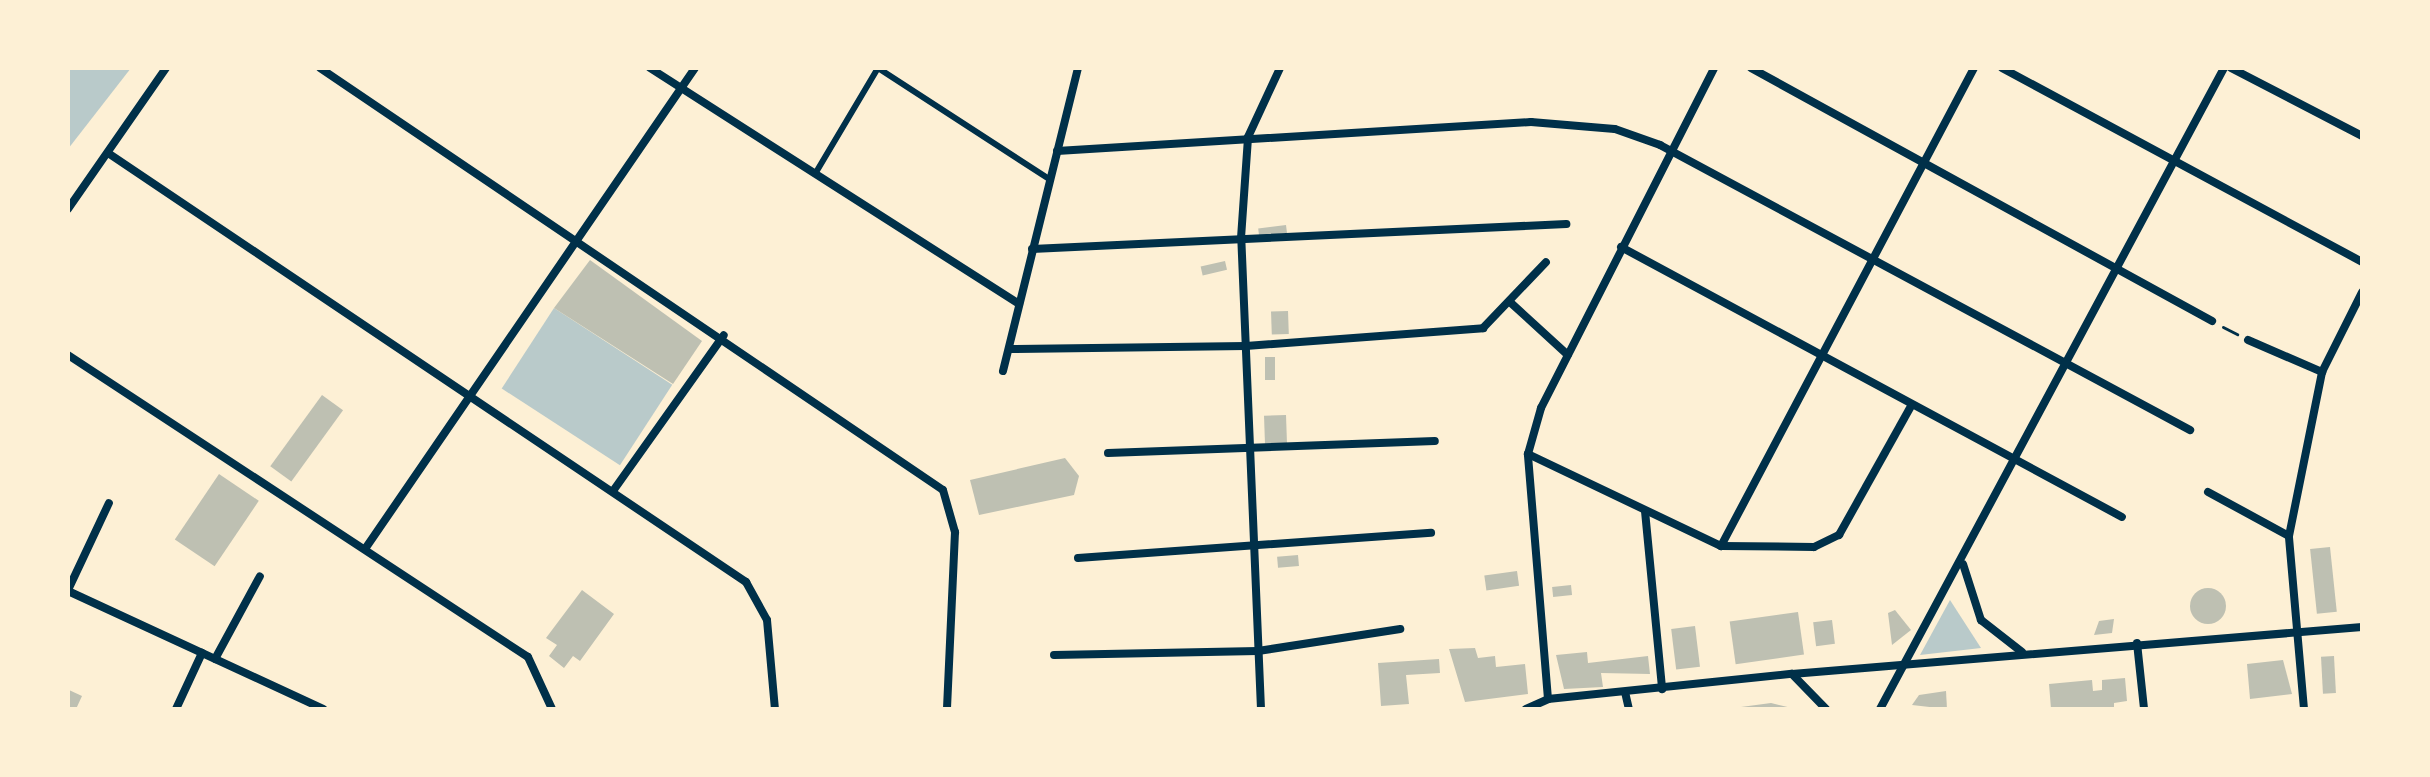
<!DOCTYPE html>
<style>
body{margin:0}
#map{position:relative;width:2430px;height:777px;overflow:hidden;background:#fdf0d5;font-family:Mulish,sans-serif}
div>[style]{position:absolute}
.green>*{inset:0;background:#b9caca;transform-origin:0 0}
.building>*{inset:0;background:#bec0b2;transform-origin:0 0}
.round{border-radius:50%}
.path>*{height:3px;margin:-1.5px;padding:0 1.5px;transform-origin:1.5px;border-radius:1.5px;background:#003049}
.service>*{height:6px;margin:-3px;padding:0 3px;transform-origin:3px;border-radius:3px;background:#003049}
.minor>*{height:8px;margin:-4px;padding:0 4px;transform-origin:4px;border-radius:4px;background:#003049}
span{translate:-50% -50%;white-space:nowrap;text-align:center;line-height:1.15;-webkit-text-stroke:8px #fdf0d5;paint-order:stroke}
.frame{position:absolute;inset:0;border:70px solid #fdf0d5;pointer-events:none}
</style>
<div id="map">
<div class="green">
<i style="clip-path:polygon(68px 68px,131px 68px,68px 149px)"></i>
<i style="left:554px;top:308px;width:141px;height:96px;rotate:33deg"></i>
<i style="clip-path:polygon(1950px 600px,1981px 648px,1920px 655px)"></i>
</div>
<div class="building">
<i style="left:1286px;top:225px;width:8px;height:28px;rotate:83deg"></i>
<i style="clip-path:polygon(590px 260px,702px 341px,673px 384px,554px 308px)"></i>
<i style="left:1225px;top:261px;width:9px;height:25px;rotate:77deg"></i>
<i style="left:1288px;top:311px;width:23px;height:17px;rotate:88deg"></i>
<i style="left:1265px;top:357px;width:10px;height:23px"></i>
<i style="left:322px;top:395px;width:26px;height:88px;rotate:36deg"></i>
<i style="left:1286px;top:415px;width:28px;height:22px;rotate:88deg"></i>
<i style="clip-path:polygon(1065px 458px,1079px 476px,1074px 495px,979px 515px,970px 480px)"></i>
<i style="left:219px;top:474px;width:48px;height:79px;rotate:34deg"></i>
<i style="left:2330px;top:547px;width:65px;height:20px;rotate:84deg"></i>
<i style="left:1298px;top:555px;width:11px;height:21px;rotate:85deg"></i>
<i style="left:1517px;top:571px;width:15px;height:33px;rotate:82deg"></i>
<i style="left:1571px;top:585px;width:10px;height:19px;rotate:84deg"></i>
<i class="round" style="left:2190px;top:588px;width:36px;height:36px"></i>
<i style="clip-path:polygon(582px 590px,614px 614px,580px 661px,573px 656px,564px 668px,549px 656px,557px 645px,546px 638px)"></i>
<i style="clip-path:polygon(1895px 610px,1911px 630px,1892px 645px,1888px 613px)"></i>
<i style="left:1798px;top:612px;width:43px;height:69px;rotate:82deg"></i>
<i style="clip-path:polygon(2114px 619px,2112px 633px,2094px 635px,2099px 621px)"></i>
<i style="left:1832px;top:620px;width:24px;height:19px;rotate:83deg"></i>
<i style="left:1695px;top:626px;width:41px;height:24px;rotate:83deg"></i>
<i style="clip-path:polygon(1475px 648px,1478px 658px,1495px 656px,1496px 667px,1525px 664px,1528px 694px,1465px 702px,1449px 649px)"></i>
<i style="clip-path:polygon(1587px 652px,1588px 663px,1648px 656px,1650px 674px,1601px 673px,1603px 687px,1564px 689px,1556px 655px)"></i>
<i style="left:2334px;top:656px;width:37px;height:13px;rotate:87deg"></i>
<i style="clip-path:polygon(1439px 659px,1440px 673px,1406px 675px,1409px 704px,1381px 706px,1378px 663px)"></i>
<i style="clip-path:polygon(2283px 660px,2292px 694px,2250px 699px,2247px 664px)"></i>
<i style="clip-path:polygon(2125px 678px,2127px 701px,2114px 703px,2114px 709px,2051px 709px,2049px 684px,2092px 680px,2093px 691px,2102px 690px,2102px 680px)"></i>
<i style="clip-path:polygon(69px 690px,82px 696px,76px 709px,68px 709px)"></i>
<i style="clip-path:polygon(1946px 691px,1947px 709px,1912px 705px,1919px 695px)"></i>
<i style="clip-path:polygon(1771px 703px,1796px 709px,1741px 709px,1741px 707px)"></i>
</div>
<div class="path">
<i style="left:2223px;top:327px;width:16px;rotate:27deg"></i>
</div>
<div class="service">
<i style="left:878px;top:68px;width:204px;rotate:33deg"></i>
<i style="left:815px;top:174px;width:123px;rotate:-59.3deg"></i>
</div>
<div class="minor">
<i style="left:320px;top:68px;width:752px;rotate:34.11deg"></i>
<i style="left:943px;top:490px;width:44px;rotate:74.1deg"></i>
<i style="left:955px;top:532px;width:177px;rotate:92.6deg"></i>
<i style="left:650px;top:68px;width:438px;rotate:32.6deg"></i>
<i style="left:1751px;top:68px;width:526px;rotate:28.76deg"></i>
<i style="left:2002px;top:68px;width:409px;rotate:28.3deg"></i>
<i style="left:2231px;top:68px;width:148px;rotate:27.4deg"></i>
<i style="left:1057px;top:151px;width:475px;rotate:-3.5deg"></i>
<i style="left:1531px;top:122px;width:84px;rotate:4.8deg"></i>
<i style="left:1615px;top:129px;width:48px;rotate:19.6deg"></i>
<i style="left:1660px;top:145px;width:602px;rotate:28.27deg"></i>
<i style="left:108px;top:153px;width:769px;rotate:33.92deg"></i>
<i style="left:746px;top:582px;width:43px;rotate:61.1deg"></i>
<i style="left:767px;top:620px;width:89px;rotate:84.9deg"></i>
<i style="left:68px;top:209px;width:172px;rotate:-55.2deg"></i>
<i style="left:1621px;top:247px;width:569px;rotate:28.32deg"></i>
<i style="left:1032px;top:249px;width:535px;rotate:-2.68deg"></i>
<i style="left:1511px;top:303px;width:77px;rotate:42.4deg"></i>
<i style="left:2248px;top:340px;width:81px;rotate:23.4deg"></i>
<i style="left:1009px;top:349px;width:237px;rotate:-0.7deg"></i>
<i style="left:1246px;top:346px;width:238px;rotate:-4.3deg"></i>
<i style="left:1483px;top:328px;width:91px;rotate:-46.3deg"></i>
<i style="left:68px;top:355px;width:550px;rotate:33.29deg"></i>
<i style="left:528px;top:657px;width:57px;rotate:65.2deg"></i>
<i style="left:1003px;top:371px;width:312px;rotate:-76.1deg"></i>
<i style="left:1108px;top:453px;width:327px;rotate:-2.1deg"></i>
<i style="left:1528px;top:454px;width:214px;rotate:25.5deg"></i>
<i style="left:1721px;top:546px;width:93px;rotate:0.6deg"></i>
<i style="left:1814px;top:547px;width:28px;rotate:-26deg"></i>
<i style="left:1839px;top:535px;width:148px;rotate:-60.8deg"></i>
<i style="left:613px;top:491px;width:191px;rotate:-54.6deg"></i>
<i style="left:2208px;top:492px;width:92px;rotate:28.5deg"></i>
<i style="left:1645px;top:511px;width:179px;rotate:84.5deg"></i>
<i style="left:1721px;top:546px;width:541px;rotate:-62.11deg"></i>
<i style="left:365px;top:549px;width:583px;rotate:-55.55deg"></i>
<i style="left:1078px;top:558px;width:354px;rotate:-4.1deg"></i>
<i style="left:1963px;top:564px;width:59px;rotate:72.2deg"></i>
<i style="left:1981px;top:620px;width:52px;rotate:38deg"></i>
<i style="left:68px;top:590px;width:96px;rotate:-64.8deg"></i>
<i style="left:68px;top:591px;width:281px;rotate:24.8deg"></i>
<i style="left:2137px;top:643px;width:66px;rotate:83.9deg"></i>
<i style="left:1054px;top:655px;width:204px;rotate:-1.1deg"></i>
<i style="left:1258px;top:651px;width:144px;rotate:-8.8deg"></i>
<i style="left:215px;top:659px;width:94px;rotate:-61.5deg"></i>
<i style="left:1792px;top:674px;width:49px;rotate:45.8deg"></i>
<i style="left:1625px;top:692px;width:17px;rotate:77deg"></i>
<i style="left:1548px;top:699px;width:246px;rotate:-94.7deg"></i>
<i style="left:1528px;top:454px;width:48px;rotate:-74.2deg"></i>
<i style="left:1541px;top:408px;width:381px;rotate:-63deg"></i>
<i style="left:176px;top:709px;width:62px;rotate:-65.1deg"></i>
<i style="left:1261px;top:709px;width:471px;rotate:-92.4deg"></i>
<i style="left:1241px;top:238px;width:101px;rotate:-86deg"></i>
<i style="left:1248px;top:137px;width:76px;rotate:-65.1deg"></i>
<i style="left:1526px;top:709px;width:24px;rotate:-24deg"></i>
<i style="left:1548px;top:699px;width:245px;rotate:-5.9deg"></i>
<i style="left:1792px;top:674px;width:572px;rotate:-4.71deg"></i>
<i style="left:1880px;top:709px;width:727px;rotate:-61.78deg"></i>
<i style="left:2304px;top:709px;width:174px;rotate:-95deg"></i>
<i style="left:2289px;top:536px;width:167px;rotate:-78.6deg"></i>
<i style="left:2322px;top:372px;width:89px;rotate:-63.4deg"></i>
</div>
<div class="frame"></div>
</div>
